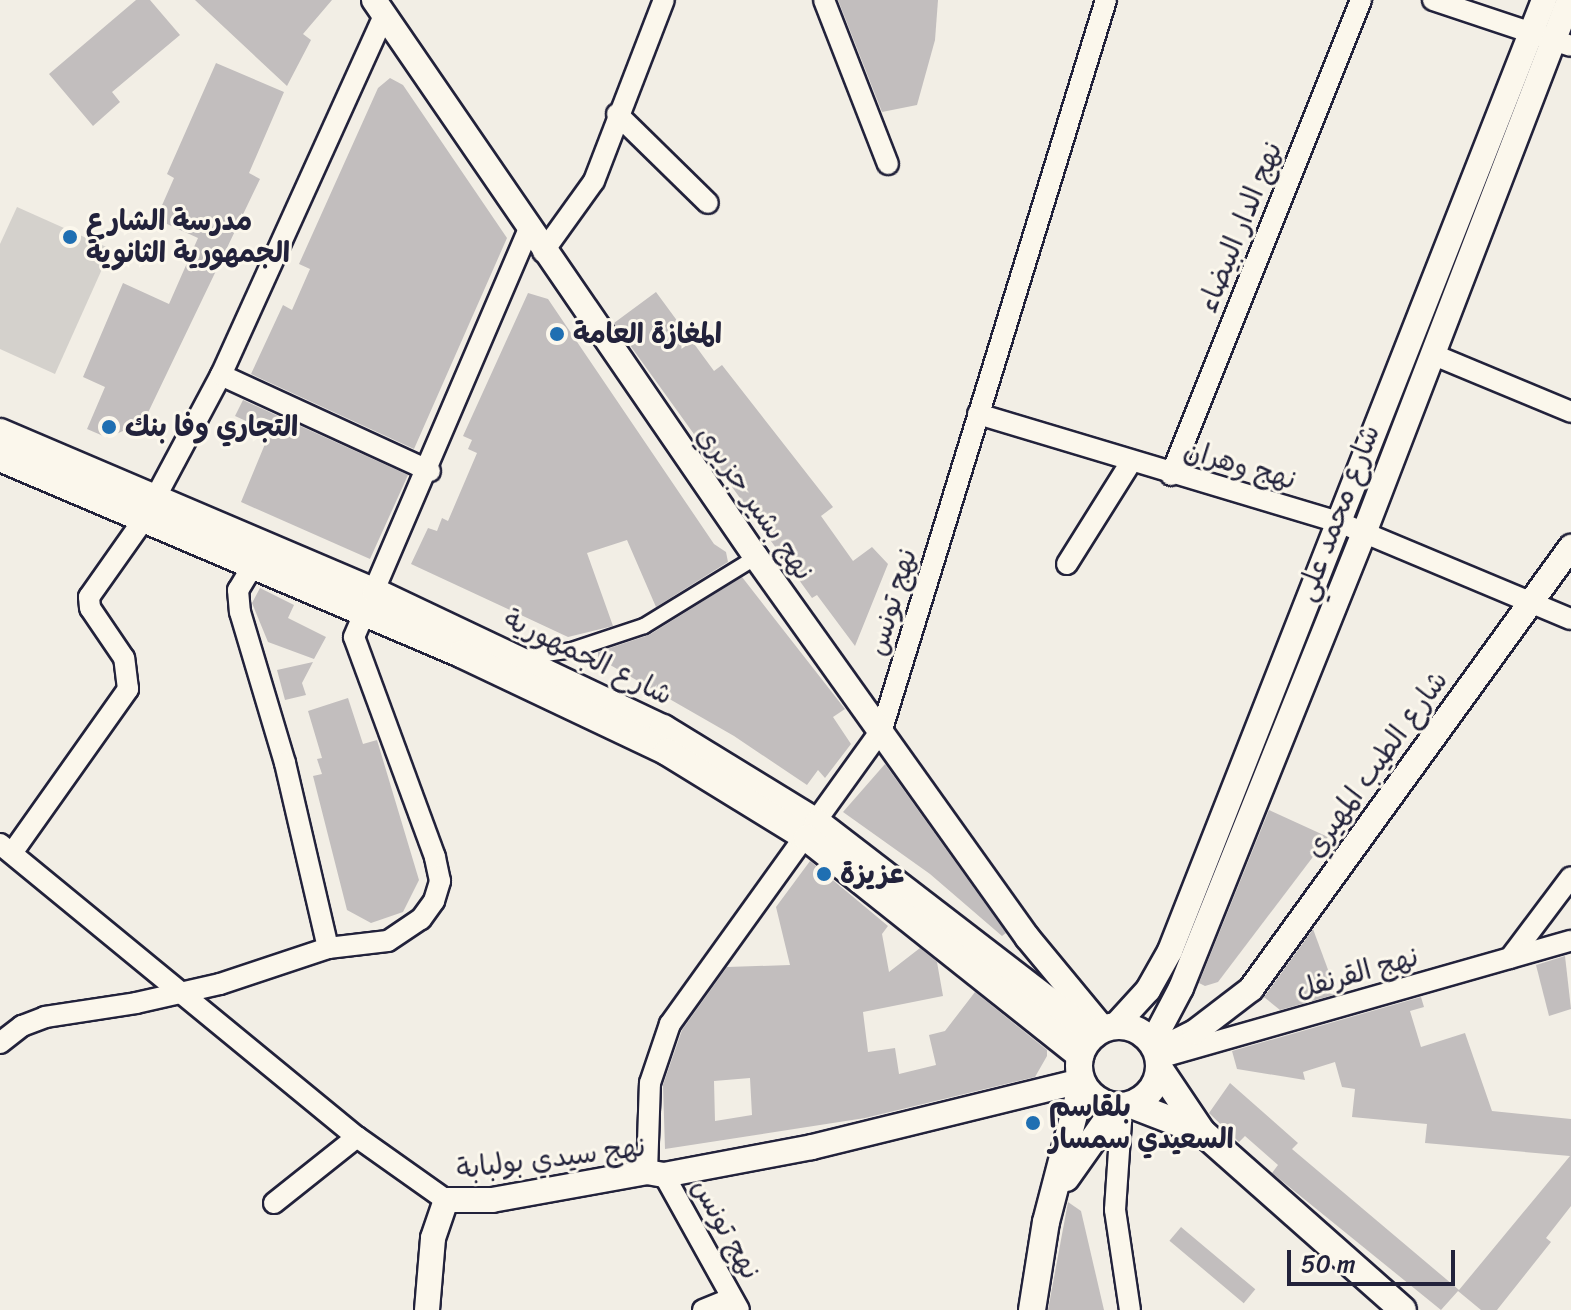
<!DOCTYPE html>
<meta charset="utf-8">
<style>
body{margin:0}
#map{position:relative;width:1571px;height:1310px;overflow:hidden;background:#f2eee5;font-family:Sriracha,"Playpen Sans Arabic",sans-serif}
div>[style]{position:absolute}
.green>*{inset:0;background:#d4d1cc}
.building>*{inset:0;background:#c2bebe;transform-origin:0 0}
.roads{filter:drop-shadow(2px 0 #22223b) drop-shadow(-2px 0 #22223b) drop-shadow(0 2px #22223b) drop-shadow(0 -2px #22223b)}
.pedestrian>*{height:14px;margin:-7px;padding:0 7px;transform-origin:7px;border-radius:7px;background:#fbf7ec}
.minor>*{height:20px;margin:-10px;padding:0 10px;transform-origin:10px;border-radius:10px;background:#fbf7ec}
.tertiary>*{height:24px;margin:-12px;padding:0 12px;transform-origin:12px;border-radius:12px;background:#fbf7ec}
.secondary>*{height:26px;margin:-13px;padding:0 13px;transform-origin:13px;border-radius:13px;background:#fbf7ec}
.secondary>.ring{margin:-13px;padding:0;box-sizing:content-box;background:none;border:26px solid #fbf7ec;border-radius:50%}
.dots>*{width:22px;height:22px;translate:-50% -50%;box-sizing:border-box;border:4px solid #fbf7ec;border-radius:50%}
span{translate:-50% -50%;white-space:nowrap;text-align:center;line-height:1.15;-webkit-text-stroke:6px #fbf7ec;paint-order:stroke}
.poi-label{font-size:28px;color:#22223b;font-weight:700}
.left{translate:0 -50%;text-align:left}
.street-label{font-size:28px;color:#22223b}
.scale{position:absolute;left:1287px;top:1250px;width:168px;height:36px;box-sizing:border-box;border:4px solid #22223b;border-top:0;padding-left:10px;font-size:24px;line-height:28px;white-space:nowrap;color:#22223b;-webkit-text-stroke:6px #fbf7ec;paint-order:stroke}
</style>
<div id="map">
<div class="green">
<i style="clip-path:polygon(17px 207px,111px 249px,55px 374px,0 349px,0 244px)"></i>
</div>
<div class="building">
<i style="clip-path:polygon(136px 0,150px 0,180px 35px,112px 92px,120px 102px,93px 126px,49px 74px)"></i>
<i style="clip-path:polygon(195px 0,332px 0,303px 34px,311px 40px,287px 86px)"></i>
<i style="clip-path:polygon(838px 0,938px 0,935px 40px,917px 105px,882px 112px)"></i>
<i style="clip-path:polygon(216px 63px,284px 92px,249px 173px,260px 179px,144px 421px,108px 438px,87px 429px,105px 387px,83px 377px,123px 283px,169px 304px,198px 238px,156px 219px,174px 178px,167px 174px)"></i>
<i style="clip-path:polygon(390px 78px,403px 85px,507px 238px,414px 449px,251px 374px,283px 305px,292px 310px,310px 269px,299px 264px,378px 88px)"></i>
<i style="clip-path:polygon(656px 292px,714px 371px,722px 365px,833px 507px,821px 516px,853px 561px,872px 547px,888px 564px,855px 646px,817px 595px,812px 598px,614px 323px)"></i>
<i style="clip-path:polygon(528px 293px,548px 299px,714px 544px,726px 552px,728px 562px,656px 607px,627px 540px,587px 553px,613px 626px,568px 637px,411px 564px,428px 528px,437px 531px,442px 518px,448px 521px,477px 453px,468px 449px,472px 440px,463px 436px)"></i>
<i style="clip-path:polygon(243px 400px,408px 475px,370px 559px,241px 502px,270px 432px,235px 416px)"></i>
<i style="clip-path:polygon(742px 577px,845px 709px,833px 717px,851px 744px,825px 778px,818px 770px,807px 785px,734px 736px,598px 658px,598px 652px,649px 635px)"></i>
<i style="clip-path:polygon(260px 588px,294px 605px,288px 618px,326px 637px,314px 659px,268px 642px,252px 603px)"></i>
<i style="clip-path:polygon(313px 662px,302px 683px,306px 695px,285px 700px,277px 670px)"></i>
<i style="clip-path:polygon(348px 698px,363px 744px,377px 740px,419px 880px,403px 912px,371px 923px,347px 910px,313px 776px,322px 774px,317px 759px,322px 758px,308px 711px)"></i>
<i style="clip-path:polygon(885px 764px,1006px 933px,1002px 936px,930px 874px,843px 812px)"></i>
<i style="clip-path:polygon(1269px 810px,1328px 837px,1218px 982px,1205px 986px,1199px 983px)"></i>
<i style="clip-path:polygon(evenodd,810px 861px,888px 926px,882px 934px,889px 972px,920px 948px,937px 962px,943px 996px,863px 1012px,868px 1052px,895px 1048px,899px 1074px,936px 1065px,929px 1035px,945px 1031px,975px 992px,1047px 1050px,1047px 1056px,1035px 1077px,865px 1118px,665px 1149px,663px 1085px,682px 1030px,727px 967px,790px 965px,776px 907px,810px 861px,750px 1078px,752px 1115px,715px 1121px,714px 1081px,750px 1078px)"></i>
<i style="clip-path:polygon(1313px 929px,1337px 994px,1280px 1010px,1264px 997px)"></i>
<i style="clip-path:polygon(1565px 956px,1571px 1009px,1549px 1016px,1536px 965px)"></i>
<i style="clip-path:polygon(1421px 997px,1424px 1007px,1410px 1011px,1421px 1047px,1465px 1033px,1492px 1111px,1571px 1119px,1571px 1206px,1546px 1238px,1551px 1242px,1497px 1310px,1481px 1310px,1458px 1291px,1441px 1310px,1272px 1173px,1278px 1165px,1245px 1136px,1239px 1142px,1209px 1113px,1230px 1083px,1298px 1143px,1292px 1149px,1459px 1290px,1570px 1156px,1425px 1143px,1427px 1124px,1352px 1117px,1355px 1089px,1342px 1087px,1335px 1062px,1303px 1072px,1305px 1080px,1237px 1069px,1232px 1051px)"></i>
<i style="clip-path:polygon(1068px 1202px,1081px 1211px,1104px 1310px,1048px 1310px)"></i>
<i style="left:1181px;top:1227px;width:97px;height:18px;rotate:40deg"></i>
</div>
<div class="roads">
<div class="pedestrian">
<i style="left:520px;top:658px;width:53px;rotate:-8.7deg"></i>
<i style="left:572px;top:650px;width:76px;rotate:-18.4deg"></i>
<i style="left:644px;top:626px;width:132px;rotate:-31.6deg"></i>
</div>
<div class="minor">
<i style="left:824px;top:0;width:176px;rotate:68.7deg"></i>
<i style="left:1433px;top:0;width:145px;rotate:18.4deg"></i>
<i style="left:617px;top:114px;width:127px;rotate:44.4deg"></i>
<i style="left:543px;top:252px;width:87px;rotate:-54.3deg"></i>
<i style="left:594px;top:181px;width:194px;rotate:-68.9deg"></i>
<i style="left:1432px;top:354px;width:151px;rotate:22.6deg"></i>
<i style="left:221px;top:375px;width:230px;rotate:24.7deg"></i>
<i style="left:978px;top:414px;width:379px;rotate:16.7deg"></i>
<i style="left:1341px;top:523px;width:249px;rotate:22.7deg"></i>
<i style="left:1171px;top:475px;width:512px;rotate:-68.2deg"></i>
<i style="left:1067px;top:564px;width:120px;rotate:-57.9deg"></i>
<i style="left:252px;top:567px;width:27px;rotate:121deg"></i>
<i style="left:238px;top:590px;width:22px;rotate:85deg"></i>
<i style="left:240px;top:612px;width:158px;rotate:73.4deg"></i>
<i style="left:285px;top:763px;width:190px;rotate:76.9deg"></i>
<i style="left:0;top:844px;width:462px;rotate:39.4deg"></i>
<i style="left:357px;top:1137px;width:109px;rotate:35.3deg"></i>
<i style="left:12px;top:853px;width:201px;rotate:-54.7deg"></i>
<i style="left:128px;top:689px;width:31px;rotate:-97deg"></i>
<i style="left:124px;top:658px;width:60px;rotate:-124.2deg"></i>
<i style="left:90px;top:608px;width:11px;rotate:-95deg"></i>
<i style="left:89px;top:597px;width:95px;rotate:-54.8deg"></i>
<i style="left:144px;top:519px;width:163px;rotate:-61.9deg"></i>
<i style="left:221px;top:375px;width:392px;rotate:-65.6deg"></i>
<i style="left:1510px;top:958px;width:101px;rotate:-53deg"></i>
<i style="left:0;top:1043px;width:28px;rotate:-38deg"></i>
<i style="left:22px;top:1026px;width:25px;rotate:-21deg"></i>
<i style="left:45px;top:1017px;width:92px;rotate:-8.7deg"></i>
<i style="left:136px;top:1003px;width:86px;rotate:-12.7deg"></i>
<i style="left:220px;top:984px;width:114px;rotate:-18.4deg"></i>
<i style="left:328px;top:948px;width:60px;rotate:-6.7deg"></i>
<i style="left:388px;top:941px;width:40px;rotate:-34deg"></i>
<i style="left:421px;top:919px;width:22px;rotate:-54deg"></i>
<i style="left:434px;top:901px;width:21px;rotate:-73deg"></i>
<i style="left:440px;top:881px;width:25px;rotate:-102deg"></i>
<i style="left:435px;top:857px;width:234px;rotate:-110.2deg"></i>
<i style="left:354px;top:637px;width:444px;rotate:-66.8deg"></i>
<i style="left:1159px;top:1058px;width:428px;rotate:-15.9deg"></i>
<i style="left:1122px;top:1107px;width:103px;rotate:93.9deg"></i>
<i style="left:1115px;top:1210px;width:101px;rotate:81.5deg"></i>
<i style="left:647px;top:1172px;width:89px;rotate:-88.1deg"></i>
<i style="left:650px;top:1083px;width:62px;rotate:-71.3deg"></i>
<i style="left:670px;top:1024px;width:363px;rotate:-54.3deg"></i>
<i style="left:882px;top:729px;width:763px;rotate:-72.92deg"></i>
<i style="left:664px;top:1175px;width:154px;rotate:60.9deg"></i>
<i style="left:274px;top:1203px;width:106px;rotate:-38.5deg"></i>
<i style="left:703px;top:1310px;width:31px;rotate:-22deg"></i>
</div>
<div class="tertiary">
<i style="left:374px;top:0;width:675px;rotate:55.56deg"></i>
<i style="left:756px;top:557px;width:467px;rotate:54.5deg"></i>
<i style="left:1027px;top:937px;width:119px;rotate:50.4deg"></i>
<i style="left:1115px;top:1026px;width:49px;rotate:-47.5deg"></i>
<i style="left:1148px;top:990px;width:45px;rotate:-60.6deg"></i>
<i style="left:1170px;top:951px;width:1022px;rotate:-68.53deg"></i>
<i style="left:1152px;top:1043px;width:62px;rotate:-62.2deg"></i>
<i style="left:1181px;top:988px;width:490px;rotate:-68.1deg"></i>
<i style="left:1364px;top:533px;width:571px;rotate:-68.96deg"></i>
<i style="left:1157px;top:1051px;width:42px;rotate:-26.6deg"></i>
<i style="left:1195px;top:1032px;width:71px;rotate:-37.5deg"></i>
<i style="left:1251px;top:989px;width:546px;rotate:-54.1deg"></i>
<i style="left:427px;top:1310px;width:72px;rotate:-85.2deg"></i>
<i style="left:433px;top:1238px;width:40px;rotate:-71.1deg"></i>
<i style="left:446px;top:1200px;width:46px"></i>
<i style="left:492px;top:1200px;width:158px;rotate:-10.2deg"></i>
<i style="left:647px;top:1172px;width:17px;rotate:10deg"></i>
<i style="left:664px;top:1175px;width:151px;rotate:-10.7deg"></i>
<i style="left:812px;top:1147px;width:277px;rotate:-13.8deg"></i>
</div>
<div class="secondary">
<i style="left:0;top:432px;width:409px;rotate:23.1deg"></i>
<i style="left:376px;top:592px;width:318px;rotate:25.4deg"></i>
<i style="left:663px;top:728px;width:182px;rotate:31.5deg"></i>
<i style="left:818px;top:823px;width:347px;rotate:37.6deg"></i>
<i style="left:0;top:458px;width:501px;rotate:23.03deg"></i>
<i style="left:461px;top:654px;width:228px;rotate:25.4deg"></i>
<i style="left:667px;top:752px;width:164px;rotate:31.6deg"></i>
<i style="left:807px;top:838px;width:349px;rotate:38.5deg"></i>
<i class="ring" style="left:1079px;top:1026px;width:54px;height:54px"></i>
<i style="left:1159px;top:1068px;width:77px;rotate:56.1deg"></i>
<i style="left:1202px;top:1132px;width:268px;rotate:41.5deg"></i>
<i style="left:1132px;top:1105px;width:75px;rotate:21.1deg"></i>
<i style="left:1066px;top:1178px;width:87px;rotate:-54.8deg"></i>
<i style="left:1032px;top:1310px;width:89px;rotate:-81deg"></i>
<i style="left:1046px;top:1222px;width:143px;rotate:-75.4deg"></i>
</div>
</div>
<div class="dots">
<i style="left:70px;top:237px;background:#1f6fb2"></i>
<i style="left:557px;top:334px;background:#1f6fb2"></i>
<i style="left:109px;top:427px;background:#1f6fb2"></i>
<i style="left:824px;top:874px;background:#1f6fb2"></i>
<i style="left:1033px;top:1123px;background:#1f6fb2"></i>
</div>
<div class="poi-label">
<span class="left" style="left:86px;top:237px">مدرسة الشارع<br>الجمهورية الثانوية</span>
<span class="left" style="left:573px;top:334px">المغازة العامة</span>
<span class="left" style="left:125px;top:427px">التجاري وفا بنك</span>
<span class="left" style="left:840px;top:874px">عزيزة</span>
<span class="left" style="left:1049px;top:1123px">بلقاسم<br>السعيدي سمسار</span>
</div>
<div class="street-label">
<span style="left:1240px;top:227px;rotate:-68deg">نهج الدار البيضاء</span>
<span style="left:1240px;top:465px;rotate:16deg">نهج وهران</span>
<span style="left:755px;top:503px;rotate:55deg">نهج بشير جزيري</span>
<span style="left:1338px;top:513px;rotate:-69deg">شارع محمد علي</span>
<span style="left:892px;top:602px;rotate:-73deg">نهج تونس</span>
<span style="left:588px;top:657px;rotate:26deg">شارع الجمهورية</span>
<span style="left:1376px;top:764px;rotate:-54deg">شارع الطيب المهيري</span>
<span style="left:1357px;top:973px;rotate:-16deg">نهج القرنفل</span>
<span style="left:551px;top:1158px;rotate:-7deg">نهج سيدي بولبابة</span>
<span style="left:726px;top:1229px;rotate:61deg">نهج تونس</span>
</div>
<div class="scale">50 m</div>
</div>
